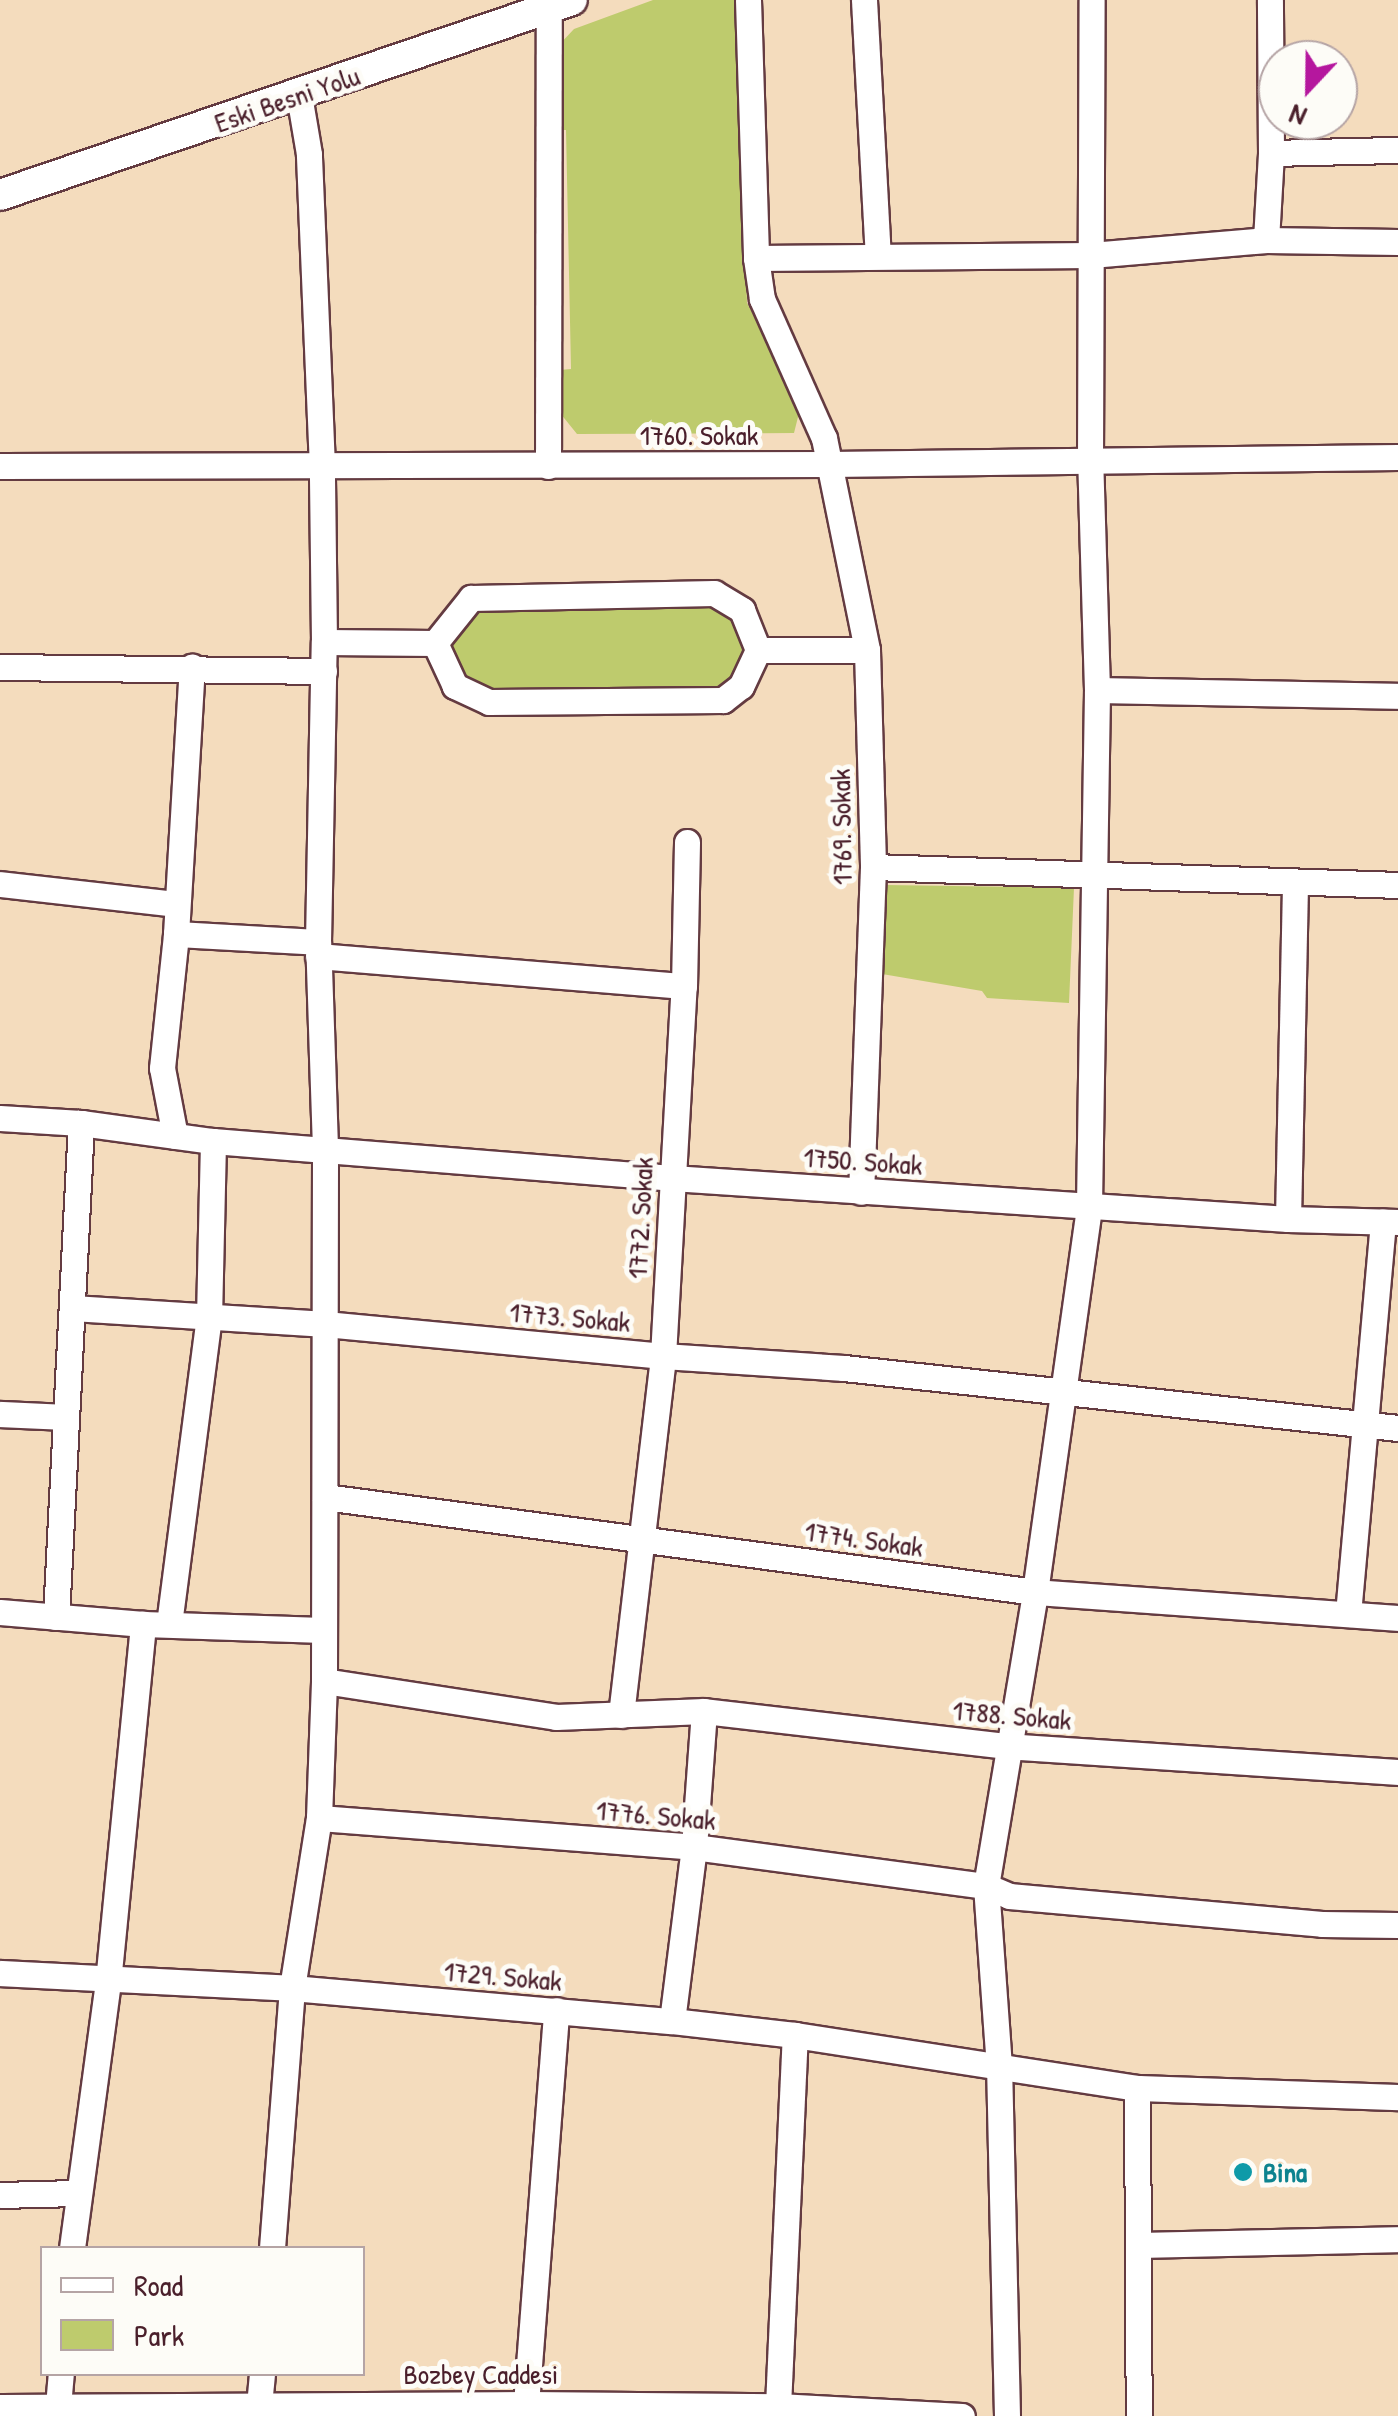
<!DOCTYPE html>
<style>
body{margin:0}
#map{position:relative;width:1398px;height:2416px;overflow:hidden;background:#f4dcbd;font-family:"Patrick Hand",sans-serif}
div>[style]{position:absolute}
.green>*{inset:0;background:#becb6d}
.roads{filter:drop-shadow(2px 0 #643b41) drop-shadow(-2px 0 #643b41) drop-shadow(0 2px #643b41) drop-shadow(0 -2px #643b41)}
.minor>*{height:25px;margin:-12.5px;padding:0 12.5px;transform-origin:12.5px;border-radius:12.5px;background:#fff}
.major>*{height:30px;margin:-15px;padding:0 15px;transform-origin:15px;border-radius:15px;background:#fff}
.dots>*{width:28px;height:28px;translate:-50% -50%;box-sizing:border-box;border:5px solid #fdfcf7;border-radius:50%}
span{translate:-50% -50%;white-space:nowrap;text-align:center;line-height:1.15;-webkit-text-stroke:10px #fdfcf7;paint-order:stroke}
.street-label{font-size:28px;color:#4a1f2b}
.culture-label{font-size:28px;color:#0d838f;font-weight:700}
.left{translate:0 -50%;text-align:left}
.legend{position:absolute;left:40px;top:2246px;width:325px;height:130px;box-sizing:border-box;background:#fdfcf7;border:2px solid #b5a4a5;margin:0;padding:12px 18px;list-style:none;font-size:30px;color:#4a1f2b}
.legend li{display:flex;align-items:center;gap:20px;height:50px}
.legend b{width:50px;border:2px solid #b5a4a5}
.north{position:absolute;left:1258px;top:40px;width:100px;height:100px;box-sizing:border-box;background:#fdfcf7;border:2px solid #b5a4a5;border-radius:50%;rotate:202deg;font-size:28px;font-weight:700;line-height:40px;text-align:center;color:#4a1f2b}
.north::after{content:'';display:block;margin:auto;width:35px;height:45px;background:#b5179e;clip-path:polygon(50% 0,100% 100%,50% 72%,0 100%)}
</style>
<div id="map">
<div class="green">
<i style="clip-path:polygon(653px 0,738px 0,747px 303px,794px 389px,799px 413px,794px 433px,577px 434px,560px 413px,560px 370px,571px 369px,566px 130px,556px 130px,558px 46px,574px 29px)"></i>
<i style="clip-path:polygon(711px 602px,724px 606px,741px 628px,745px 654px,731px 682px,707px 694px,473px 689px,450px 659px,451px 634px,472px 607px)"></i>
<i style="clip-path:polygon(887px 885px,1074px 888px,1069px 1003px,987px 998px,982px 991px,882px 974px)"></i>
</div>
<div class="roads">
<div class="minor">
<i style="left:748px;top:0;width:258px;rotate:88.2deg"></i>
<i style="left:756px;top:258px;width:41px;rotate:81.7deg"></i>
<i style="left:762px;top:299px;width:152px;rotate:66deg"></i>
<i style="left:824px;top:438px;width:216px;rotate:78.5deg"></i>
<i style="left:867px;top:650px;width:217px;rotate:88.4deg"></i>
<i style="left:873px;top:867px;width:325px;rotate:92.1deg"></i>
<i style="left:864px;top:0;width:256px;rotate:86.9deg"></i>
<i style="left:1271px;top:153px;width:127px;rotate:-1.4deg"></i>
<i style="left:1266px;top:240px;width:87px;rotate:-86.7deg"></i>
<i style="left:1271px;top:153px;width:153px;rotate:-90.4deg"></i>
<i style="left:756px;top:258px;width:335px;rotate:-0.5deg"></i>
<i style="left:1091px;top:255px;width:176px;rotate:-4.9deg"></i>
<i style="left:1266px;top:240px;width:132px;rotate:0.9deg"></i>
<i style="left:0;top:466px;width:830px;rotate:-0.14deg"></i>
<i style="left:830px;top:464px;width:568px;rotate:-0.71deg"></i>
<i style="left:548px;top:466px;width:458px;rotate:-89.9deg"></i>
<i style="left:714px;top:593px;width:33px;rotate:31deg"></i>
<i style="left:742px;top:610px;width:43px;rotate:68.2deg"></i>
<i style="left:758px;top:650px;width:40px;rotate:115deg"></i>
<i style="left:741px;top:686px;width:23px;rotate:142deg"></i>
<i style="left:723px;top:700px;width:234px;rotate:179.5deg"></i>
<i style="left:489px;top:702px;width:38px;rotate:-155deg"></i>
<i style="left:455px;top:686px;width:47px;rotate:-114.9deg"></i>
<i style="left:435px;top:643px;width:58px;rotate:-51.3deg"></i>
<i style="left:471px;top:598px;width:243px;rotate:-1.2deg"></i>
<i style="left:324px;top:642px;width:111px;rotate:0.5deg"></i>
<i style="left:758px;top:650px;width:109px"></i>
<i style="left:0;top:667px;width:324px;rotate:0.7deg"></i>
<i style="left:1097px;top:690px;width:301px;rotate:1.1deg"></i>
<i style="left:873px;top:867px;width:525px;rotate:1.96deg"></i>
<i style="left:0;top:884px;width:177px;rotate:6.5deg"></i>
<i style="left:176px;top:934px;width:142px;rotate:3.2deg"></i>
<i style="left:318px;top:956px;width:367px;rotate:4.7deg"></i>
<i style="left:0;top:1118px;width:81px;rotate:3.5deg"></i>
<i style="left:81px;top:1123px;width:133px;rotate:7.8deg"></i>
<i style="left:213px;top:1141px;width:460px;rotate:4.6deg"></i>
<i style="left:672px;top:1178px;width:617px;rotate:3.81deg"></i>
<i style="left:1288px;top:1219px;width:110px;rotate:1.6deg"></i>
<i style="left:175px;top:1136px;width:69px;rotate:-100.8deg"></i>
<i style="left:162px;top:1068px;width:135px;rotate:-84deg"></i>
<i style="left:176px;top:934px;width:268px;rotate:-86.6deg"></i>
<i style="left:1288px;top:1219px;width:336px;rotate:-88.8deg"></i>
<i style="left:73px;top:1308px;width:253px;rotate:3.6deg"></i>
<i style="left:325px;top:1324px;width:340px;rotate:5.4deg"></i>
<i style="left:663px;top:1356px;width:181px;rotate:3.8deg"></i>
<i style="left:844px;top:1368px;width:557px;rotate:6.18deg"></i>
<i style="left:0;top:1414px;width:65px;rotate:2.6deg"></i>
<i style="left:325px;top:1497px;width:716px;rotate:7.62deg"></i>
<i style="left:1035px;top:1592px;width:364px;rotate:4.1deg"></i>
<i style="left:0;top:1612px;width:144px;rotate:4.8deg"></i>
<i style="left:143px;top:1624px;width:180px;rotate:1.9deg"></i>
<i style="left:1348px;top:1614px;width:394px;rotate:-84.9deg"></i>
<i style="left:56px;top:1617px;width:495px;rotate:-87.1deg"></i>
<i style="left:169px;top:1624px;width:309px;rotate:-82.6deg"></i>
<i style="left:209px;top:1318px;width:177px;rotate:-88.7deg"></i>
<i style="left:324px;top:1681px;width:235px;rotate:8.8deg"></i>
<i style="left:556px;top:1717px;width:148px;rotate:-2.3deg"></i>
<i style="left:704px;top:1711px;width:304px;rotate:6.6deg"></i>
<i style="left:1006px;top:1746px;width:393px;rotate:3.8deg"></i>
<i style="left:621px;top:1715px;width:361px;rotate:-83.3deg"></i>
<i style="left:663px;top:1356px;width:371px;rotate:-86.8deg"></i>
<i style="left:684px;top:986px;width:144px;rotate:-88.8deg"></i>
<i style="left:319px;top:1818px;width:376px;rotate:4.4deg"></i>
<i style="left:694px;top:1847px;width:295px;rotate:7.6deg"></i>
<i style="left:986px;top:1886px;width:25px;rotate:23deg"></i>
<i style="left:1009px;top:1896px;width:314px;rotate:5.1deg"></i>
<i style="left:1322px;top:1924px;width:76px;rotate:0.8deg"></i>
<i style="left:0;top:1973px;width:292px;rotate:2.9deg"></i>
<i style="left:292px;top:1988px;width:381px;rotate:5deg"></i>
<i style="left:672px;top:2021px;width:124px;rotate:6.5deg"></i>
<i style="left:795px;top:2035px;width:346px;rotate:8.8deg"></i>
<i style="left:1137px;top:2088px;width:261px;rotate:2deg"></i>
<i style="left:672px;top:2021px;width:175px;rotate:-82.8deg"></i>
<i style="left:694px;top:1847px;width:136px;rotate:-85.8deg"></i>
<i style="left:1137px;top:2088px;width:328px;rotate:89.7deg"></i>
<i style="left:0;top:2195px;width:77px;rotate:-1.5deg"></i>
<i style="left:1140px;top:2245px;width:258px;rotate:-1.3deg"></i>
<i style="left:72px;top:2248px;width:268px;rotate:-82.3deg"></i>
<i style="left:108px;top:1982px;width:360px;rotate:-84.4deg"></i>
<i style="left:272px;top:2248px;width:261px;rotate:-85.6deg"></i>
<i style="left:292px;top:1988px;width:172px;rotate:-81deg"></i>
<i style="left:319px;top:1818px;width:137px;rotate:-87.9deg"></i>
<i style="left:324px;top:1681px;width:533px;rotate:-89.89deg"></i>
<i style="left:325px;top:1148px;width:206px;rotate:-91.9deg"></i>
<i style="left:318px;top:942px;width:300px;rotate:-88.9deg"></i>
<i style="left:324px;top:642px;width:175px;rotate:-90.7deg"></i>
<i style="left:322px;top:467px;width:313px;rotate:-92.4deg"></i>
<i style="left:309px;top:154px;width:60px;rotate:-99.6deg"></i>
<i style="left:526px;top:2404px;width:395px;rotate:-85.6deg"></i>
<i style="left:58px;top:2406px;width:32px;rotate:-85deg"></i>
<i style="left:778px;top:2406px;width:371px;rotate:-87.4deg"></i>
<i style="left:0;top:2407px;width:526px;rotate:-0.33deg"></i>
<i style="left:526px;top:2404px;width:252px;rotate:0.5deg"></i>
<i style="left:778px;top:2406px;width:184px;rotate:3.1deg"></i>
<i style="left:258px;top:2416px;width:42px;rotate:-84.6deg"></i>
<i style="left:1007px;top:2416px;width:349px;rotate:-91.3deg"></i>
<i style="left:999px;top:2067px;width:181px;rotate:-94.1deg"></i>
<i style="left:986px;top:1886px;width:298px;rotate:-80.5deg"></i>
<i style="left:1035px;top:1592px;width:390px;rotate:-82deg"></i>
<i style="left:1089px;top:1206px;width:516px;rotate:-89.11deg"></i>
<i style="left:1097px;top:690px;width:230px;rotate:-91.7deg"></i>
<i style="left:1090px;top:460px;width:460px;rotate:-89.8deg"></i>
</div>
<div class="major">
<i style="left:0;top:195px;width:604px;rotate:-18.82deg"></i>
</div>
</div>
<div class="dots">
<i style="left:1243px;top:2172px;background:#0f9aa8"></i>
</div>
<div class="street-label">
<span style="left:287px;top:99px;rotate:-19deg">Eski Besni Yolu</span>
<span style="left:699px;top:435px">1760. Sokak</span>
<span style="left:841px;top:827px;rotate:-91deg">1769. Sokak</span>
<span style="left:863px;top:1161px;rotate:4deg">1750. Sokak</span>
<span style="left:640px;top:1218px;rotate:-87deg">1772. Sokak</span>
<span style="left:570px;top:1317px;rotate:5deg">1773. Sokak</span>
<span style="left:864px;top:1539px;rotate:8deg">1774. Sokak</span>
<span style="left:1012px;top:1715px;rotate:5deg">1788. Sokak</span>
<span style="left:656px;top:1815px;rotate:5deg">1776. Sokak</span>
<span style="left:503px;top:1976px;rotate:5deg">1729. Sokak</span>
<span style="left:481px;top:2374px">Bozbey Caddesi</span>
</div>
<div class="culture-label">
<span class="left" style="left:1263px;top:2172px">Bina</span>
</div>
<ul class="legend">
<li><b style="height:12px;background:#fff"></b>Road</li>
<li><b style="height:28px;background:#becb6d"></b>Park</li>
</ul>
<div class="north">N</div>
</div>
